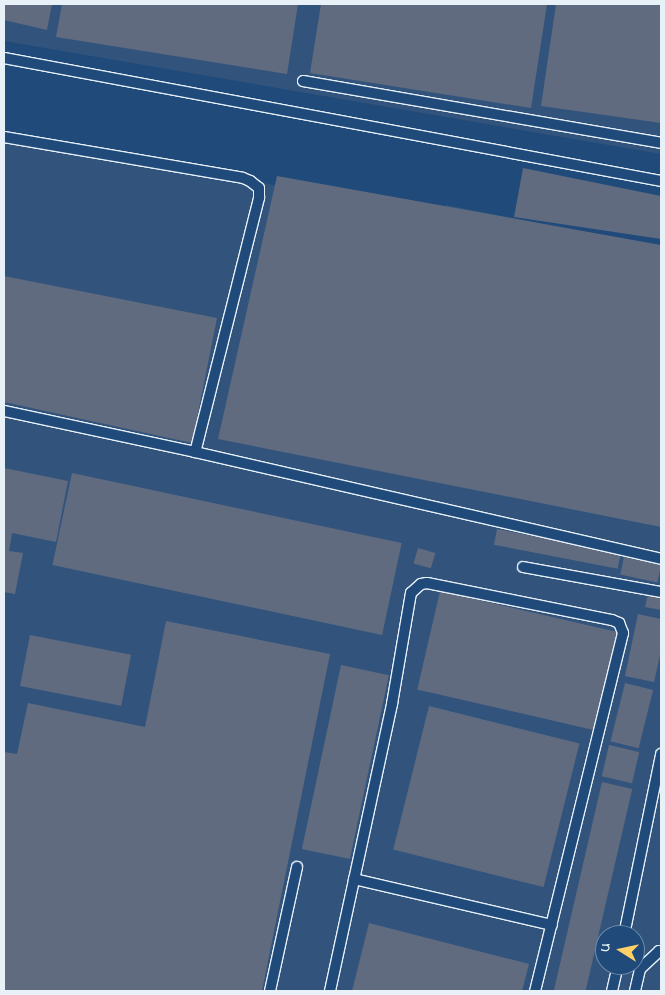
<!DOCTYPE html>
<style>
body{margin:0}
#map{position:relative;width:665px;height:995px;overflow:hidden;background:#1f4a7a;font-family:"Indie Flower",sans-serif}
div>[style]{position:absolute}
.built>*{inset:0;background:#32547c}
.building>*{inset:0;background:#606b80;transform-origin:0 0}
.roads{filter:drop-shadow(1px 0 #e8f1f8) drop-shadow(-1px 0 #e8f1f8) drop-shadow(0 1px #e8f1f8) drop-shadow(0 -1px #e8f1f8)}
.lane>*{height:10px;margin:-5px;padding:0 5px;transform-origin:5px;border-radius:5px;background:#1f4a7a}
span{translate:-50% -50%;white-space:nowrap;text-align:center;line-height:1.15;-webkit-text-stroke:4px #1f4a7a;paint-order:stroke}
.frame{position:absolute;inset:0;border:5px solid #e8f1f8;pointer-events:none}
.north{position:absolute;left:595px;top:925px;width:50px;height:50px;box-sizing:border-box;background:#1f4a7a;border:1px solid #6f8dac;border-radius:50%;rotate:280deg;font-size:14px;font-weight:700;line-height:20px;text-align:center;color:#e8f1f8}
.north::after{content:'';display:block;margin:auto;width:18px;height:22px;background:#ffd166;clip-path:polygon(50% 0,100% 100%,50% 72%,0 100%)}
</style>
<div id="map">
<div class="built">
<i style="clip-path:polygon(4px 4px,661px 4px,661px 154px,4px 41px)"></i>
<i style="clip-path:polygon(evenodd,4px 135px,443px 216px,446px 205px,661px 247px,661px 991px,4px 991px,4px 135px,605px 935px,635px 935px,635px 965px,605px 965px,605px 935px)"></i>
</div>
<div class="building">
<i style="clip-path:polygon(4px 4px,52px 4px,47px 30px,4px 20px)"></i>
<i style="clip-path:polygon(62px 4px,298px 4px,287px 74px,56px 37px)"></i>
<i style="clip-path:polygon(321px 4px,547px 4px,531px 108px,310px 73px)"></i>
<i style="clip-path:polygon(556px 4px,661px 4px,661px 123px,541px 106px)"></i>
<i style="clip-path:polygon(523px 168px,661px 196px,661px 239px,514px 217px)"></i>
<i style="clip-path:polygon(277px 176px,661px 245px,661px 527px,218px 439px)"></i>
<i style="clip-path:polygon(4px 276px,217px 318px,192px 443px,4px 402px)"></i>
<i style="clip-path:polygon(4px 468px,68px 481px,56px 542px,12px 533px,9px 551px,23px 553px,15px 594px,4px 592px)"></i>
<i style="left:72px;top:473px;width:337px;height:94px;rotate:12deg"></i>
<i style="left:497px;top:529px;width:126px;height:16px;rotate:11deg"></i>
<i style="left:418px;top:548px;width:18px;height:16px;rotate:16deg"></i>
<i style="left:624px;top:557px;width:38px;height:18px;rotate:12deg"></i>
<i style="left:440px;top:591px;width:184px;height:101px;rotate:13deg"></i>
<i style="clip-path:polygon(648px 594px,661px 597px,661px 610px,645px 607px)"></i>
<i style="clip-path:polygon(638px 614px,661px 619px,661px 651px,654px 682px,625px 676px)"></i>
<i style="clip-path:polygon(166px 621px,330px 654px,262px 991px,4px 991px,4px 752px,17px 754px,28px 703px,145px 727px)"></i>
<i style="left:30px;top:635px;width:103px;height:52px;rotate:11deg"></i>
<i style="left:341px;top:665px;width:49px;height:188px;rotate:12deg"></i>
<i style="left:625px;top:683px;width:29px;height:60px;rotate:14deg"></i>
<i style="left:429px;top:706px;width:155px;height:148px;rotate:14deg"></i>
<i style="left:609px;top:745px;width:31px;height:32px;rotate:13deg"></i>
<i style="left:602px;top:782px;width:31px;height:215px;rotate:13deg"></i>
<i style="clip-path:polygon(369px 923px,529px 964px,522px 991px,352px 991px)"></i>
</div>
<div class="roads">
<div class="lane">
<i style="left:4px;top:58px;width:668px;rotate:10.6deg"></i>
<i style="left:303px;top:81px;width:363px;rotate:9.8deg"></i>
<i style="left:4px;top:137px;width:242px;rotate:9.7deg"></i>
<i style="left:243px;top:178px;width:8px;rotate:23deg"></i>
<i style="left:250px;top:181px;width:11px;rotate:38deg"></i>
<i style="left:259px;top:188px;width:10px;rotate:90deg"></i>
<i style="left:259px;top:198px;width:262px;rotate:104.1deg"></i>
<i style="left:4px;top:411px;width:195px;rotate:12.1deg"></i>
<i style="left:195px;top:452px;width:478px;rotate:12.9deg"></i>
<i style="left:523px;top:567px;width:140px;rotate:10.3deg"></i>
<i style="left:354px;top:879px;width:203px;rotate:13.1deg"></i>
<i style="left:624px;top:935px;width:185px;rotate:-78.4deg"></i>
<i style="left:270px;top:991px;width:127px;rotate:-77.7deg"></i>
<i style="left:330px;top:991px;width:294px;rotate:-77.8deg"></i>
<i style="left:392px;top:704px;width:113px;rotate:-80.3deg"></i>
<i style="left:411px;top:593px;width:13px;rotate:-42deg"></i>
<i style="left:421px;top:584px;width:6px;rotate:-9deg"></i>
<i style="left:427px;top:583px;width:189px;rotate:11.3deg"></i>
<i style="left:612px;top:620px;width:8px;rotate:23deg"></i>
<i style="left:619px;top:623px;width:11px;rotate:68deg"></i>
<i style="left:623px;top:633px;width:369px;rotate:103.8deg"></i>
<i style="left:612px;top:991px;width:27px;rotate:-77deg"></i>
<i style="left:635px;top:991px;width:23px;rotate:-77deg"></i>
<i style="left:640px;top:969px;width:26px;rotate:-43deg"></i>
<i style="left:659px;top:951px;width:2px"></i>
</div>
</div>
<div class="frame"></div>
<div class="north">U</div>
</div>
